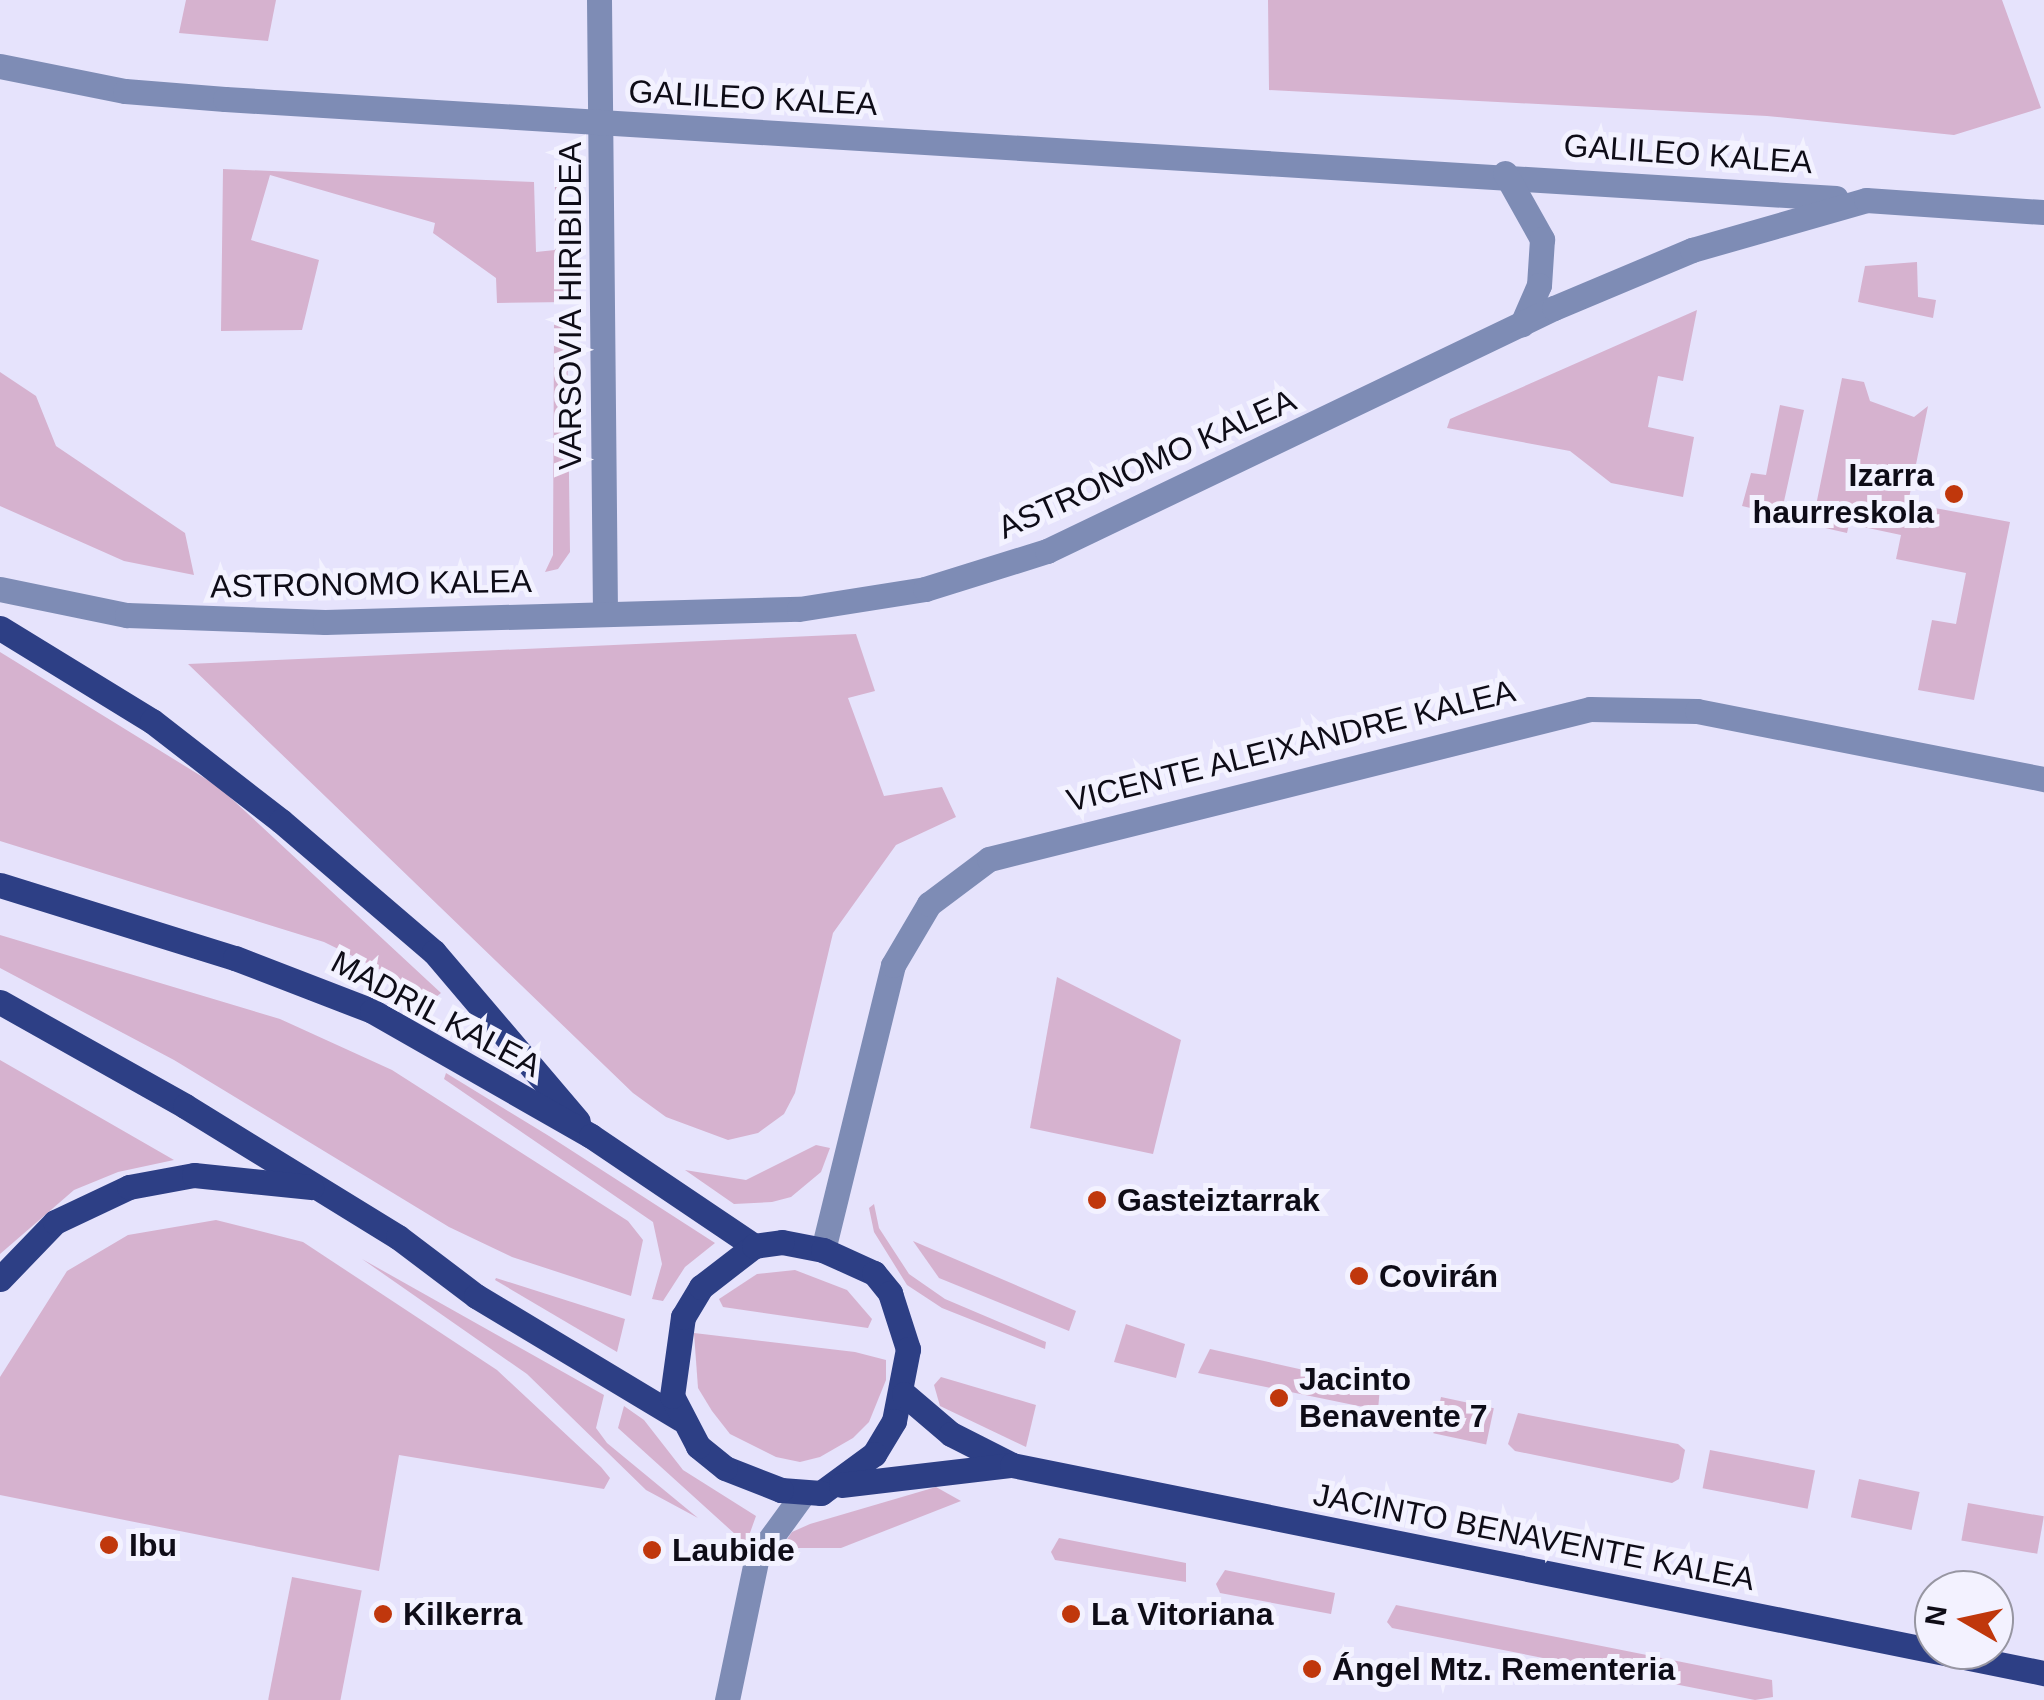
<!DOCTYPE html>
<meta charset="utf-8">
<style>
body{margin:0}
#map{position:relative;width:2044px;height:1700px;overflow:hidden;background:#e6e3fc;font-family:Arial,sans-serif}
div>[style]{position:absolute}
.green>*{inset:0;background:#d6b2cf;transform-origin:0 0}
.minor>*{height:25px;margin:-12.5px;padding:0 12.5px;transform-origin:12.5px;border-radius:12.5px;background:#7e8cb5}
.major>*{height:25px;margin:-12.5px;padding:0 12.5px;transform-origin:12.5px;border-radius:12.5px;background:#2d3f85}
.dots>*{width:28px;height:28px;translate:-50% -50%;box-sizing:border-box;border:5px solid #f3f2ff;border-radius:50%}
span{translate:-50% -50%;white-space:nowrap;text-align:center;line-height:1.15;-webkit-text-stroke:10px #f3f2ff;paint-order:stroke}
.street-label{font-size:32px;color:#0e0c17}
.poi-label{font-size:32px;color:#0e0c17;font-weight:700}
.right{translate:-100% -50%;text-align:right}
.left{translate:0 -50%;text-align:left}
.north{position:absolute;left:1914px;top:1570px;width:100px;height:100px;box-sizing:border-box;background:#f3f2ff;border:2px solid #9796a2;border-radius:50%;rotate:279deg;font-size:28px;font-weight:700;line-height:40px;text-align:center;color:#0e0c17}
.north::after{content:'';display:block;margin:auto;width:35px;height:45px;background:#c0370c;clip-path:polygon(50% 0,100% 100%,50% 72%,0 100%)}
</style>
<div id="map">
<div class="green">
<i style="clip-path:polygon(186px 0,276px 0,268px 41px,179px 33px)"></i>
<i style="clip-path:polygon(1268px 0,2002px 0,2041px 108px,1954px 135px,1767px 116px,1269px 90px)"></i>
<i style="clip-path:polygon(223px 169px,534px 182px,536px 252px,555px 250px,555px 184px,566px 184px,568px 302px,497px 303px,496px 278px,433px 233px,435px 223px,270px 175px,251px 240px,319px 260px,302px 330px,221px 331px)"></i>
<i style="clip-path:polygon(1917px 262px,1918px 297px,1936px 300px,1933px 318px,1858px 302px,1865px 266px)"></i>
<i style="clip-path:polygon(1697px 310px,1683px 381px,1658px 376px,1648px 427px,1694px 437px,1683px 497px,1611px 483px,1570px 451px,1447px 428px,1450px 419px)"></i>
<i style="clip-path:polygon(554px 323px,567px 324px,570px 552px,558px 569px,545px 572px,553px 555px)"></i>
<i style="clip-path:polygon(0 372px,36px 396px,56px 446px,185px 533px,194px 575px,124px 561px,0 506px)"></i>
<i style="clip-path:polygon(1842px 378px,1864px 382px,1870px 401px,1914px 417px,1928px 406px,1908px 503px,2010px 522px,1974px 700px,1918px 690px,1932px 620px,1956px 624px,1966px 573px,1896px 559px,1901px 535px,1849px 524px,1847px 533px,1812px 525px)"></i>
<i style="clip-path:polygon(1780px 405px,1804px 410px,1781px 515px,1742px 506px,1751px 473px,1766px 475px)"></i>
<i style="clip-path:polygon(856px 634px,875px 691px,848px 698px,884px 796px,942px 787px,956px 817px,896px 845px,833px 933px,795px 1093px,784px 1114px,758px 1133px,728px 1140px,666px 1117px,633px 1093px,188px 664px)"></i>
<i style="clip-path:polygon(0 652px,219px 787px,441px 993px,436px 997px,324px 942px,0 841px)"></i>
<i style="clip-path:polygon(0 935px,280px 1019px,392px 1070px,628px 1221px,643px 1240px,631px 1296px,512px 1257px,449px 1227px,174px 1060px,0 968px)"></i>
<i style="clip-path:polygon(1057px 977px,1181px 1040px,1153px 1154px,1030px 1128px)"></i>
<i style="clip-path:polygon(0 1060px,174px 1160px,118px 1172px,74px 1190px,0 1254px)"></i>
<i style="clip-path:polygon(446px 1073px,549px 1136px,715px 1243px,685px 1267px,663px 1301px,652px 1299px,662px 1264px,653px 1222px,444px 1079px)"></i>
<i style="clip-path:polygon(816px 1145px,830px 1148px,821px 1172px,791px 1197px,772px 1202px,734px 1204px,685px 1170px,746px 1180px)"></i>
<i style="clip-path:polygon(874px 1204px,879px 1228px,909px 1274px,945px 1299px,1046px 1342px,1045px 1349px,942px 1308px,907px 1285px,874px 1232px,869px 1208px)"></i>
<i style="clip-path:polygon(216px 1220px,303px 1242px,497px 1370px,601px 1467px,610px 1478px,604px 1489px,399px 1455px,379px 1571px,0 1495px,0 1377px,67px 1271px,128px 1235px)"></i>
<i style="clip-path:polygon(913px 1241px,1076px 1311px,1069px 1331px,939px 1278px)"></i>
<i style="clip-path:polygon(362px 1259px,604px 1395px,596px 1428px,607px 1443px,698px 1518px,646px 1490px,527px 1374px)"></i>
<i style="clip-path:polygon(795px 1270px,847px 1290px,872px 1319px,868px 1328px,723px 1307px,719px 1299px,757px 1274px)"></i>
<i style="clip-path:polygon(496px 1278px,625px 1319px,617px 1352px,495px 1280px)"></i>
<i style="clip-path:polygon(1126px 1324px,1185px 1344px,1176px 1378px,1114px 1362px)"></i>
<i style="clip-path:polygon(694px 1333px,855px 1352px,886px 1360px,886px 1380px,869px 1422px,853px 1438px,820px 1457px,800px 1462px,776px 1457px,730px 1434px,712px 1411px,698px 1388px)"></i>
<i style="clip-path:polygon(1210px 1349px,1380px 1387px,1378px 1410px,1198px 1373px)"></i>
<i style="clip-path:polygon(941px 1377px,1036px 1405px,1026px 1447px,940px 1406px,934px 1385px)"></i>
<i style="left:1441px;top:1397px;width:54px;height:37px;rotate:12deg"></i>
<i style="clip-path:polygon(624px 1406px,644px 1420px,683px 1470px,756px 1516px,746px 1544px,618px 1428px)"></i>
<i style="clip-path:polygon(1518px 1413px,1678px 1444px,1685px 1450px,1679px 1479px,1672px 1483px,1515px 1451px,1508px 1444px)"></i>
<i style="left:1710px;top:1450px;width:107px;height:39px;rotate:11deg"></i>
<i style="left:1859px;top:1479px;width:62px;height:39px;rotate:12deg"></i>
<i style="clip-path:polygon(936px 1487px,961px 1501px,841px 1548px,781px 1548px,792px 1532px,810px 1524px)"></i>
<i style="left:1968px;top:1503px;width:77px;height:38px;rotate:10deg"></i>
<i style="clip-path:polygon(1059px 1538px,1186px 1563px,1186px 1582px,1055px 1560px,1051px 1552px)"></i>
<i style="clip-path:polygon(1225px 1570px,1335px 1593px,1331px 1614px,1220px 1593px,1216px 1584px)"></i>
<i style="left:292px;top:1577px;width:71px;height:125px;rotate:11deg"></i>
<i style="clip-path:polygon(1396px 1605px,1772px 1680px,1773px 1697px,1755px 1700px,1392px 1628px,1387px 1622px)"></i>
</div>
<div class="minor">
<i style="left:599px;top:0;width:612px;rotate:89.44deg"></i>
<i style="left:0;top:66px;width:127px;rotate:11.3deg"></i>
<i style="left:125px;top:91px;width:100px;rotate:4.6deg"></i>
<i style="left:225px;top:99px;width:1614px;rotate:3.52deg"></i>
<i style="left:1505px;top:173px;width:76px;rotate:60.7deg"></i>
<i style="left:1542px;top:239px;width:46px;rotate:93.7deg"></i>
<i style="left:1539px;top:285px;width:43px;rotate:113.6deg"></i>
<i style="left:0;top:589px;width:130px;rotate:11.6deg"></i>
<i style="left:127px;top:615px;width:198px;rotate:2deg"></i>
<i style="left:325px;top:622px;width:474px;rotate:-1.6deg"></i>
<i style="left:799px;top:609px;width:128px;rotate:-9deg"></i>
<i style="left:925px;top:589px;width:128px;rotate:-17.3deg"></i>
<i style="left:1047px;top:551px;width:562px;rotate:-25.61deg"></i>
<i style="left:1554px;top:308px;width:150px;rotate:-22.8deg"></i>
<i style="left:1692px;top:250px;width:181px;rotate:-16deg"></i>
<i style="left:1866px;top:200px;width:178px;rotate:3.9deg"></i>
<i style="left:823px;top:1250px;width:293px;rotate:-76.2deg"></i>
<i style="left:893px;top:965px;width:71px;rotate:-59.5deg"></i>
<i style="left:929px;top:904px;width:75px;rotate:-36.9deg"></i>
<i style="left:989px;top:859px;width:619px;rotate:-14.01deg"></i>
<i style="left:1590px;top:709px;width:107px;rotate:1.1deg"></i>
<i style="left:1697px;top:711px;width:354px;rotate:11.1deg"></i>
<i style="left:727px;top:1700px;width:146px;rotate:-78.2deg"></i>
<i style="left:757px;top:1557px;width:78px;rotate:-53.9deg"></i>
</div>
<div class="major">
<i style="left:0;top:628px;width:178px;rotate:31.5deg"></i>
<i style="left:152px;top:721px;width:163px;rotate:37.8deg"></i>
<i style="left:281px;top:821px;width:201px;rotate:40.6deg"></i>
<i style="left:434px;top:952px;width:222px;rotate:49.6deg"></i>
<i style="left:0;top:885px;width:246px;rotate:17.3deg"></i>
<i style="left:235px;top:958px;width:147px;rotate:21.1deg"></i>
<i style="left:372px;top:1011px;width:252px;rotate:29.7deg"></i>
<i style="left:591px;top:1136px;width:197px;rotate:34deg"></i>
<i style="left:0;top:1002px;width:212px;rotate:29.3deg"></i>
<i style="left:185px;top:1106px;width:250px;rotate:31.6deg"></i>
<i style="left:398px;top:1237px;width:98px;rotate:37.1deg"></i>
<i style="left:476px;top:1296px;width:239px;rotate:31deg"></i>
<i style="left:782px;top:1242px;width:42px;rotate:11deg"></i>
<i style="left:823px;top:1250px;width:56px;rotate:24.3deg"></i>
<i style="left:874px;top:1273px;width:26px;rotate:51deg"></i>
<i style="left:890px;top:1293px;width:59px;rotate:72.2deg"></i>
<i style="left:908px;top:1349px;width:73px;rotate:101deg"></i>
<i style="left:894px;top:1421px;width:39px;rotate:121deg"></i>
<i style="left:874px;top:1454px;width:66px;rotate:143.7deg"></i>
<i style="left:821px;top:1493px;width:40px;rotate:-175.7deg"></i>
<i style="left:781px;top:1490px;width:60px;rotate:-158.6deg"></i>
<i style="left:725px;top:1468px;width:35px;rotate:-141deg"></i>
<i style="left:698px;top:1446px;width:56px;rotate:-117.5deg"></i>
<i style="left:672px;top:1396px;width:80px;rotate:-82.1deg"></i>
<i style="left:683px;top:1317px;width:35px;rotate:-59deg"></i>
<i style="left:701px;top:1287px;width:67px;rotate:-37.7deg"></i>
<i style="left:754px;top:1246px;width:28px;rotate:-8deg"></i>
<i style="left:0;top:1279px;width:79px;rotate:-46deg"></i>
<i style="left:55px;top:1222px;width:82px;rotate:-25.3deg"></i>
<i style="left:129px;top:1187px;width:66px;rotate:-10.5deg"></i>
<i style="left:194px;top:1175px;width:118px;rotate:5.9deg"></i>
<i style="left:904px;top:1394px;width:62px;rotate:40.4deg"></i>
<i style="left:951px;top:1434px;width:68px;rotate:26.9deg"></i>
<i style="left:841px;top:1485px;width:172px;rotate:-6.7deg"></i>
<i style="left:1012px;top:1465px;width:1053px;rotate:11.4deg"></i>
</div>
<div class="dots">
<i style="left:1954px;top:494px;background:#c0370c"></i>
<i style="left:1097px;top:1200px;background:#c0370c"></i>
<i style="left:1359px;top:1276px;background:#c0370c"></i>
<i style="left:1279px;top:1398px;background:#c0370c"></i>
<i style="left:109px;top:1545px;background:#c0370c"></i>
<i style="left:652px;top:1550px;background:#c0370c"></i>
<i style="left:383px;top:1614px;background:#c0370c"></i>
<i style="left:1071px;top:1614px;background:#c0370c"></i>
<i style="left:1312px;top:1669px;background:#c0370c"></i>
</div>
<div class="street-label">
<span style="left:753px;top:98px;rotate:3deg">GALILEO KALEA</span>
<span style="left:1688px;top:154px;rotate:4deg">GALILEO KALEA</span>
<span style="left:570px;top:306px;rotate:-90deg">VARSOVIA HIRIBIDEA</span>
<span style="left:1147px;top:464px;rotate:-24deg">ASTRONOMO KALEA</span>
<span style="left:371px;top:584px;rotate:-1deg">ASTRONOMO KALEA</span>
<span style="left:1291px;top:746px;rotate:-14deg">VICENTE ALEIXANDRE KALEA</span>
<span style="left:436px;top:1014px;rotate:28deg">MADRIL KALEA</span>
<span style="left:1534px;top:1537px;rotate:11deg">JACINTO BENAVENTE KALEA</span>
</div>
<div class="poi-label">
<span class="right" style="left:1934px;top:494px">Izarra<br>haurreskola</span>
<span class="left" style="left:1117px;top:1200px">Gasteiztarrak</span>
<span class="left" style="left:1379px;top:1276px">Covirán</span>
<span class="left" style="left:1299px;top:1398px">Jacinto<br>Benavente 7</span>
<span class="left" style="left:129px;top:1545px">Ibu</span>
<span class="left" style="left:672px;top:1550px">Laubide</span>
<span class="left" style="left:403px;top:1614px">Kilkerra</span>
<span class="left" style="left:1091px;top:1614px">La Vitoriana</span>
<span class="left" style="left:1332px;top:1669px">Ángel Mtz. Rementeria</span>
</div>
<div class="north">N</div>
</div>
